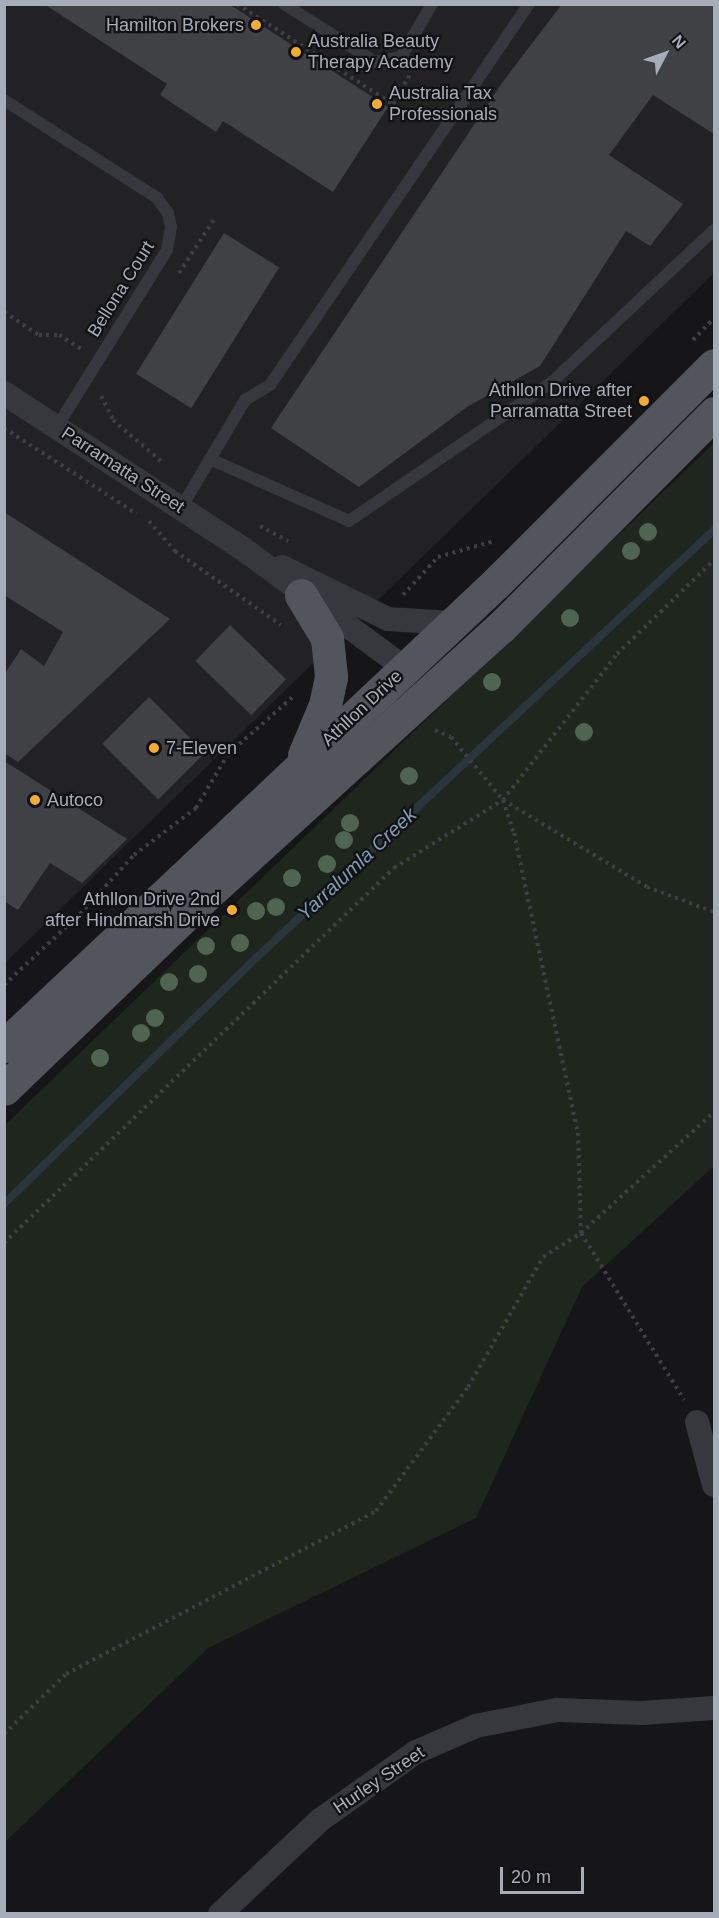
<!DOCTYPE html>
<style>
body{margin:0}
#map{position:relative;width:719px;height:1918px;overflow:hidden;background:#161618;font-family:Arial,sans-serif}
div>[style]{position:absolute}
.built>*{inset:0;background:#222225}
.green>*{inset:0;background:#1e261e}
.stream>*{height:8px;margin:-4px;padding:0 4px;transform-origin:4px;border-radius:4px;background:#2b353c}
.building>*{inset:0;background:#404145;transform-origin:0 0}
.path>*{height:4px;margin-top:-2px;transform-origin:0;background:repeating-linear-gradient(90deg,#3d3f44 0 3px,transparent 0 7.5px)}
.lane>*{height:12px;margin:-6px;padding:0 6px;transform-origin:6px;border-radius:6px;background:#37383d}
.street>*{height:24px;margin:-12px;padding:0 12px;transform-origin:12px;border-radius:12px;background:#37383d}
.primary>*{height:33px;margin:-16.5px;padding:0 16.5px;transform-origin:16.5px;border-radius:16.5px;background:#53555c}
.trees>*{width:18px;height:18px;margin:-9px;border-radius:50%;background:#4f6451}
.dots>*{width:16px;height:16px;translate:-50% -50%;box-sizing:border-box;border:3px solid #111113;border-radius:50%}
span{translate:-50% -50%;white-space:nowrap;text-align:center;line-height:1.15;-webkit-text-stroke:4.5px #111113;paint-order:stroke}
.poi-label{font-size:18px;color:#a7adb8}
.right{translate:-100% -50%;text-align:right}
.left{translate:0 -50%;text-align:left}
.street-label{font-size:18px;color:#a7adb8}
.water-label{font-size:20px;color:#7e9db4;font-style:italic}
.frame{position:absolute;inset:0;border:6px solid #a7adb8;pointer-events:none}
.north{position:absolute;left:635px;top:24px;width:60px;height:60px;-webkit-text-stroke:4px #111113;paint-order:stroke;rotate:49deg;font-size:16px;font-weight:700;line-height:24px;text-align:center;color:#a7adb8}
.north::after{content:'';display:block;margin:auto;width:21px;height:27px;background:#a7adb8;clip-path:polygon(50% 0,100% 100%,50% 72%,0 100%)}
.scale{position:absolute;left:500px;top:1867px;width:84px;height:27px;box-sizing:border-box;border:3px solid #a7adb8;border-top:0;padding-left:8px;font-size:18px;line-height:21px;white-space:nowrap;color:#a7adb8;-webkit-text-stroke:4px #111113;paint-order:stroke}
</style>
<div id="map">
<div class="built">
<i style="clip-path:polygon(5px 5px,714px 5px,714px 273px,5px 963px)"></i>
</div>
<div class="green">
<i style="clip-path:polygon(714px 443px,714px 1166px,582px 1287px,476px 1518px,208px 1648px,5px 1842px,5px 1125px)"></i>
</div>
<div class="stream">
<i style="left:4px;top:1204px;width:352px;rotate:-44.3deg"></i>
<i style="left:256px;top:958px;width:627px;rotate:-43.06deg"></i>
</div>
<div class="building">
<i style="clip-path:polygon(44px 4px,229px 4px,388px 107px,333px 192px,223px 121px,216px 132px,160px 95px,167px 84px)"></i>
<i style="clip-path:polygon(562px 4px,714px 4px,714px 134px,653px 95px,609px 155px,683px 204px,650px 246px,626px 231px,540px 366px,467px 407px,359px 487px,271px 428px,502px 83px)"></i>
<i style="left:224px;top:233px;width:65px;height:166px;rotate:32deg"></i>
<i style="clip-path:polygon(4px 512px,170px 619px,18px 762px,4px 753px,4px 675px,21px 649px,44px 666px,63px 632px,4px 595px)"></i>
<i style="left:230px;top:625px;width:78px;height:50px;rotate:44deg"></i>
<i style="left:149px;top:697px;width:79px;height:66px;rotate:45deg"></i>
<i style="clip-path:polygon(4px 761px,127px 839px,82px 883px,50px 863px,18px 910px,4px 901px)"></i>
</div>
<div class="path">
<i style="left:237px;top:4px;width:185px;rotate:32.7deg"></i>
<i style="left:393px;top:104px;width:34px;rotate:-60deg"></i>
<i style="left:179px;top:273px;width:66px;rotate:-56.8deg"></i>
<i style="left:4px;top:312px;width:42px;rotate:33.3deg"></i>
<i style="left:39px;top:335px;width:20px"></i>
<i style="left:59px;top:335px;width:28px;rotate:32deg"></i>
<i style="left:693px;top:340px;width:30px;rotate:-46deg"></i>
<i style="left:101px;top:396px;width:27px;rotate:63deg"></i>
<i style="left:113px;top:420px;width:65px;rotate:40.6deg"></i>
<i style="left:4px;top:428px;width:158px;rotate:32.9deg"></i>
<i style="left:149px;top:521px;width:40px;rotate:49deg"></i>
<i style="left:175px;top:551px;width:129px;rotate:34.9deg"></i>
<i style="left:260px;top:526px;width:32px;rotate:28deg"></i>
<i style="left:403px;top:595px;width:52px;rotate:-47.4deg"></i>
<i style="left:438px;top:557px;width:58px;rotate:-15.9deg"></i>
<i style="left:435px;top:730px;width:17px;rotate:24deg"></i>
<i style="left:451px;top:737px;width:82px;rotate:50.5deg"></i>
<i style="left:503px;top:800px;width:168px;rotate:31.1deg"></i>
<i style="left:647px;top:887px;width:72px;rotate:20.5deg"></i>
<i style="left:503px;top:800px;width:35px;rotate:72deg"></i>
<i style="left:514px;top:833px;width:307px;rotate:78deg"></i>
<i style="left:578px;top:1133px;width:100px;rotate:88.3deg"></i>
<i style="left:581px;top:1233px;width:196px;rotate:58.3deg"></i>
<i style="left:4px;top:985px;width:104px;rotate:-43.1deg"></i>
<i style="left:80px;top:914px;width:80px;rotate:-47.5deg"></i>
<i style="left:134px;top:855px;width:78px;rotate:-37.2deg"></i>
<i style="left:196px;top:808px;width:63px;rotate:-59.3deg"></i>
<i style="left:228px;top:754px;width:89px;rotate:-41.4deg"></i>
<i style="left:4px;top:1243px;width:541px;rotate:-43.88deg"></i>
<i style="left:394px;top:868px;width:128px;rotate:-32deg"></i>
<i style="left:503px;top:800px;width:185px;rotate:-52deg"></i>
<i style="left:617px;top:654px;width:135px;rotate:-44.1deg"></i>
<i style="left:4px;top:1734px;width:86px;rotate:-44.1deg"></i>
<i style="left:66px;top:1674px;width:350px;rotate:-27.7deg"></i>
<i style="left:376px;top:1511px;width:154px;rotate:-53.4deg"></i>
<i style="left:468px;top:1387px;width:150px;rotate:-60deg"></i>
<i style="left:543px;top:1257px;width:45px;rotate:-32.3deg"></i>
<i style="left:581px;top:1233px;width:180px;rotate:-42.3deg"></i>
</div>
<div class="lane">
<i style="left:284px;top:4px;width:108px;rotate:32.5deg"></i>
<i style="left:375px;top:62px;width:26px;rotate:-11deg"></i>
<i style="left:401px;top:57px;width:61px;rotate:-59.7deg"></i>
<i style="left:4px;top:100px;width:182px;rotate:32.6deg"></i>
<i style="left:157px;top:198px;width:19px;rotate:54deg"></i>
<i style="left:168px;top:213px;width:14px;rotate:78deg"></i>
<i style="left:171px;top:227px;width:23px;rotate:100deg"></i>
<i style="left:167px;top:250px;width:208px;rotate:121.9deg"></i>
<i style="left:210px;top:459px;width:152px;rotate:24deg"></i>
<i style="left:349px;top:521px;width:246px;rotate:-34.4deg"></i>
<i style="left:552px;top:382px;width:222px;rotate:-43.2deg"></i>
<i style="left:181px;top:508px;width:126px;rotate:-59.3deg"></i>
<i style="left:245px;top:400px;width:29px;rotate:-31deg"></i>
<i style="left:270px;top:385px;width:461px;rotate:-55.8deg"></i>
</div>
<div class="street">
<i style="left:4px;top:393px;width:284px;rotate:33.1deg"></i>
<i style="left:242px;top:548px;width:202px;rotate:36.4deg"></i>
<i style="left:282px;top:567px;width:118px;rotate:26.1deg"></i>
<i style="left:388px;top:619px;width:64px;rotate:3.6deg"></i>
<i style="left:697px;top:1422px;width:65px;rotate:74.9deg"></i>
<i style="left:220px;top:1914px;width:137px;rotate:-43.2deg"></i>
<i style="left:320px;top:1820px;width:118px;rotate:-35.3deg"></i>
<i style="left:416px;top:1752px;width:65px;rotate:-23.4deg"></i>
<i style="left:476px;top:1726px;width:83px;rotate:-11.2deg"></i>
<i style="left:557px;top:1710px;width:85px;rotate:2deg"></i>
<i style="left:642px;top:1713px;width:72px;rotate:-4deg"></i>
</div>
<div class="primary">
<i style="left:301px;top:595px;width:50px;rotate:58.8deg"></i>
<i style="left:327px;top:638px;width:39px;rotate:84deg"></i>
<i style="left:331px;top:677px;width:29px;rotate:102deg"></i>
<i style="left:325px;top:705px;width:54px;rotate:112.8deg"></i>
<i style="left:4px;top:1046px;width:676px;rotate:-43.26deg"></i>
<i style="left:496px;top:583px;width:308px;rotate:-45deg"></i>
<i style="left:4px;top:1089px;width:292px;rotate:-43.8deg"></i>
<i style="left:215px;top:887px;width:387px;rotate:-42.3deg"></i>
<i style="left:501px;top:627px;width:302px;rotate:-45.1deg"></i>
</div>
<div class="trees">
<i style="left:648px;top:532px"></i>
<i style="left:631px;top:551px"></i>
<i style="left:570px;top:618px"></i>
<i style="left:492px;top:682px"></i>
<i style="left:584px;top:732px"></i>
<i style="left:409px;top:776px"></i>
<i style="left:350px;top:823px"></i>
<i style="left:344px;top:840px"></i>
<i style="left:327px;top:864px"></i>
<i style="left:292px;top:878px"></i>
<i style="left:276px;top:907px"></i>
<i style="left:256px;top:911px"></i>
<i style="left:240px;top:943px"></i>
<i style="left:206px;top:946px"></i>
<i style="left:198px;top:974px"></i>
<i style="left:169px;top:982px"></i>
<i style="left:155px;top:1018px"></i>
<i style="left:141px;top:1033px"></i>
<i style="left:100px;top:1058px"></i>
</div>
<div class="dots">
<i style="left:256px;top:25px;background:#f5ab30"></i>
<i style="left:296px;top:52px;background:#f5ab30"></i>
<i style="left:377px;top:104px;background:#f5ab30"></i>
<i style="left:644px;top:401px;background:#f5ab30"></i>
<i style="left:154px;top:748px;background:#f5ab30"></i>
<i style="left:35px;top:800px;background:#f5ab30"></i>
<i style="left:232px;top:910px;background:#f5ab30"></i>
</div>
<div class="poi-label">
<span class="right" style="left:244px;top:25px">Hamilton Brokers</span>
<span class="left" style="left:308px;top:52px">Australia Beauty<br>Therapy Academy</span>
<span class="left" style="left:389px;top:104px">Australia Tax<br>Professionals</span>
<span class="right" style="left:632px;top:401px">Athllon Drive after<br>Parramatta Street</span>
<span class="left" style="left:166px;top:748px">7-Eleven</span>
<span class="left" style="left:47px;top:800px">Autoco</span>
<span class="right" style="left:220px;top:910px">Athllon Drive 2nd<br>after Hindmarsh Drive</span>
</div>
<div class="street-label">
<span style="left:121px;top:289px;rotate:-58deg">Bellona Court</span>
<span style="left:123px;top:470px;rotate:33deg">Parramatta Street</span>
<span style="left:362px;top:708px;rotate:-43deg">Athllon Drive</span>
<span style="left:379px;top:1780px;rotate:-34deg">Hurley Street</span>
</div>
<div class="water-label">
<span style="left:357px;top:864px;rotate:-43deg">Yarralumla Creek</span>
</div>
<div class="frame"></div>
<div class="north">N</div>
<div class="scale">20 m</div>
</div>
